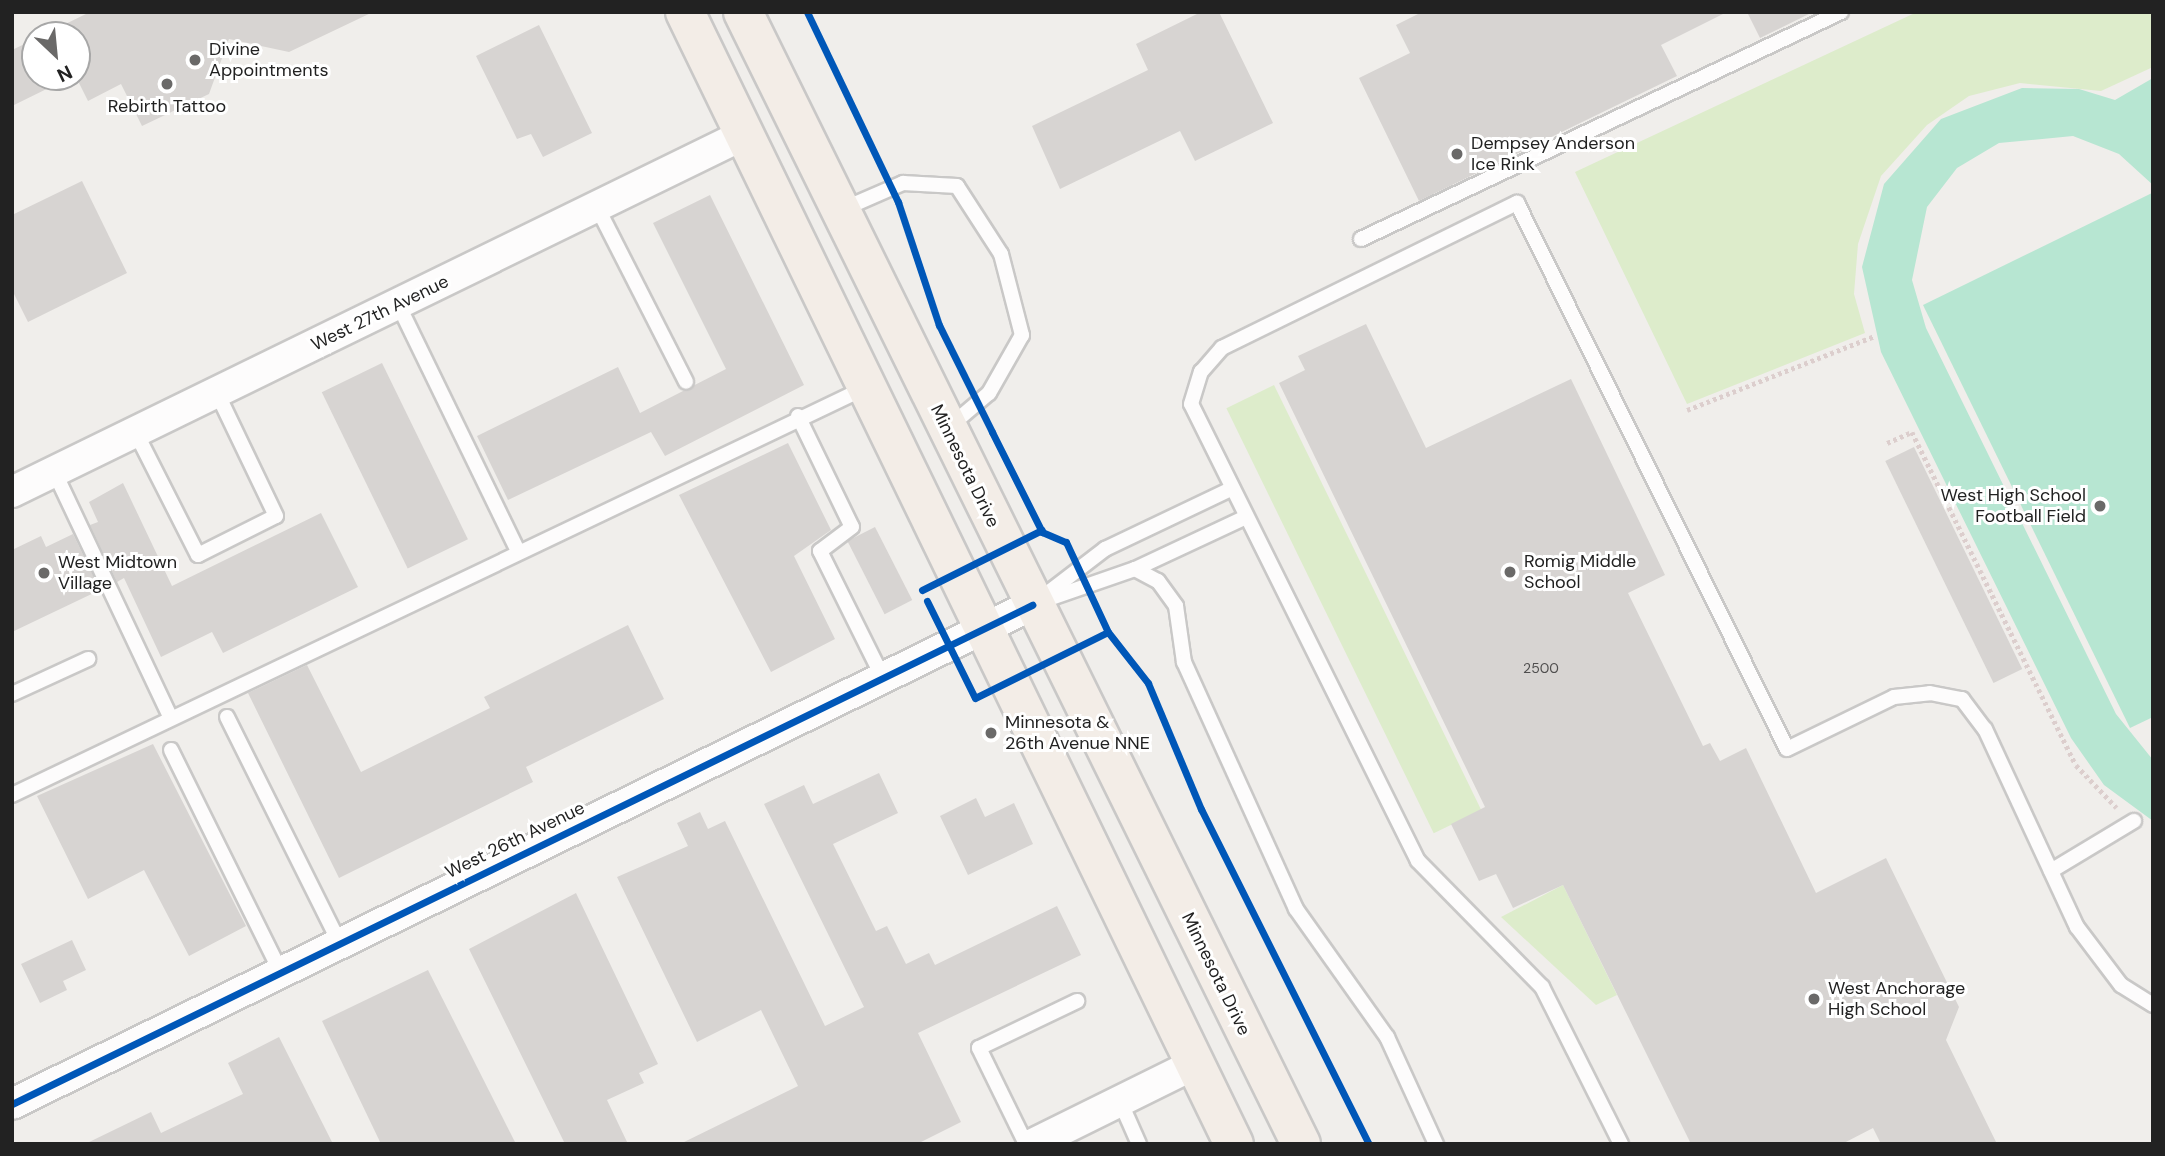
<!DOCTYPE html>
<style>
body{margin:0}
#map{position:relative;width:2165px;height:1156px;overflow:hidden;background:#f0eeeb;font-family:"DM Sans",sans-serif}
div>[style]{position:absolute}
.grass>*{inset:0;background:#ddeccb;transform-origin:0 0}
.pitch>*{inset:0;background:#b7e6d2}
.building>*{inset:0;background:#d7d4d2;transform-origin:0 0}
.path>*{height:4.5px;margin-top:-2.25px;transform-origin:0;background:repeating-linear-gradient(90deg,#dccecd 0 3.5px,transparent 0 7px)}
.roads{filter:drop-shadow(2px 0 #c9c8c7) drop-shadow(-2px 0 #c9c8c7) drop-shadow(0 2px #c9c8c7) drop-shadow(0 -2px #c9c8c7)}
.service>*{height:14px;margin:-7px;padding:0 7px;transform-origin:7px;border-radius:7px;background:#fdfcfc}
.minor>*{height:30px;margin:-15px;padding:0 15px;transform-origin:15px;border-radius:15px;background:#fdfcfc}
.primary>*{height:38px;margin:-19px;padding:0 19px;transform-origin:19px;border-radius:19px;background:#f3ede7}
.cycleway>*{height:7px;margin:-3.5px;padding:0 3.5px;transform-origin:3.5px;border-radius:3.5px;background:#0057b8}
.dots>*{width:19px;height:19px;translate:-50% -50%;box-sizing:border-box;border:4px solid #fff;border-radius:50%}
span{translate:-50% -50%;white-space:nowrap;text-align:center;line-height:1.15;-webkit-text-stroke:6px #fff;paint-order:stroke}
.number-label{font-size:14px;color:#4f4e4e}
.number-label span{-webkit-text-stroke-width:0}
.poi-label{font-size:18px;color:#222}
.left{translate:0 -50%;text-align:left}
.right{translate:-100% -50%;text-align:right}
.street-label{font-size:18px;color:#222}
.frame{position:absolute;inset:0;border:14px solid #222;pointer-events:none}
.north{position:absolute;left:21px;top:21px;width:70px;height:70px;box-sizing:border-box;background:#fff;border:2px solid #a7a7a7;border-radius:50%;rotate:154deg;font-size:19px;font-weight:700;line-height:28px;text-align:center;color:#222}
.north::after{content:'';display:block;margin:auto;width:24px;height:32px;background:#6a6968;clip-path:polygon(50% 0,100% 100%,50% 72%,0 100%)}
</style>
<div id="map">
<div class="grass">
<i style="clip-path:polygon(1917px 12px,2153px 12px,2153px 67px,2101px 91px,2020px 83px,1969px 96px,1927px 125px,1881px 176px,1858px 244px,1854px 294px,1865px 333px,1687px 404px,1575px 172px)"></i>
<i style="left:1274px;top:385px;width:473px;height:53px;rotate:64deg"></i>
<i style="clip-path:polygon(1563px 885px,1617px 995px,1596px 1005px,1501px 917px)"></i>
</div>
<div class="pitch">
<i style="clip-path:polygon(2153px 78px,2153px 185px,2119px 154px,2073px 136px,1999px 143px,1957px 168px,1927px 207px,1912px 280px,1926px 328px,2116px 714px,2153px 760px,2153px 821px,2104px 785px,2071px 738px,1881px 352px,1862px 267px,1884px 184px,1941px 119px,2022px 88px,2079px 89px,2115px 100px)"></i>
<i style="clip-path:polygon(2152px 193px,2153px 717px,2130px 728px,1923px 305px)"></i>
</div>
<div class="building">
<i style="clip-path:polygon(90px 12px,373px 12px,289px 52px,229px 39px,209px 94px,142px 126px,121px 84px,88px 101px,76px 77px,77px 35px,43px 35px)"></i>
<i style="clip-path:polygon(1201px 12px,1219px 12px,1273px 123px,1195px 161px,1180px 131px,1060px 189px,1032px 126px,1148px 70px,1136px 44px)"></i>
<i style="clip-path:polygon(1422px 12px,1727px 12px,1661px 45px,1677px 76px,1419px 201px,1359px 78px,1410px 53px,1396px 25px)"></i>
<i style="clip-path:polygon(1747px 12px,1813px 12px,1760px 38px)"></i>
<i style="clip-path:polygon(539px 25px,592px 133px,543px 157px,531px 134px,517px 139px,476px 56px)"></i>
<i style="clip-path:polygon(35px 39px,35px 77px,71px 77px,12px 106px,12px 50px)"></i>
<i style="clip-path:polygon(82px 181px,127px 273px,28px 322px,12px 290px,12px 215px)"></i>
<i style="clip-path:polygon(710px 195px,804px 385px,665px 456px,651px 432px,508px 500px,477px 436px,618px 367px,640px 413px,726px 369px,653px 223px)"></i>
<i style="clip-path:polygon(1366px 324px,1426px 448px,1571px 379px,1665px 575px,1628px 593px,1703px 746px,1710px 743px,1720px 761px,1746px 748px,1816px 893px,1886px 858px,1959px 1007px,1946px 1040px,1997px 1144px,1881px 1144px,1873px 1128px,1842px 1144px,1691px 1144px,1563px 885px,1513px 908px,1496px 874px,1479px 881px,1451px 824px,1485px 807px,1279px 383px,1305px 370px,1298px 356px)"></i>
<i style="left:382px;top:363px;width:196px;height:67px;rotate:64deg"></i>
<i style="clip-path:polygon(788px 443px,831px 530px,794px 556px,835px 639px,771px 672px,679px 495px)"></i>
<i style="left:1914px;top:447px;width:247px;height:32px;rotate:64deg"></i>
<i style="clip-path:polygon(123px 483px,172px 586px,321px 513px,358px 587px,223px 653px,212px 632px,161px 657px,124px 578px,117px 582px,90px 525px,98px 522px,89px 502px)"></i>
<i style="left:875px;top:527px;width:82px;height:31px;rotate:63deg"></i>
<i style="clip-path:polygon(73px 534px,100px 590px,12px 632px,12px 550px,41px 536px,46px 547px)"></i>
<i style="clip-path:polygon(628px 625px,664px 699px,526px 767px,533px 782px,339px 878px,248px 693px,307px 665px,361px 772px,490px 708px,484px 697px)"></i>
<i style="clip-path:polygon(153px 744px,246px 926px,189px 956px,144px 870px,88px 899px,37px 796px)"></i>
<i style="clip-path:polygon(879px 773px,898px 813px,833px 844px,876px 931px,887px 926px,906px 964px,929px 953px,935px 965px,1057px 906px,1081px 955px,918px 1033px,961px 1122px,917px 1144px,680px 1144px,798px 1086px,761px 1010px,697px 1042px,617px 877px,688px 846px,677px 823px,700px 812px,708px 829px,725px 821px,825px 1026px,864px 1007px,764px 804px,804px 785px,813px 804px)"></i>
<i style="clip-path:polygon(976px 798px,985px 817px,1014px 803px,1033px 844px,968px 875px,940px 816px)"></i>
<i style="clip-path:polygon(576px 893px,658px 1064px,639px 1073px,644px 1083px,607px 1100px,628px 1144px,565px 1144px,469px 949px)"></i>
<i style="clip-path:polygon(72px 940px,86px 970px,63px 981px,67px 990px,40px 1003px,21px 964px)"></i>
<i style="clip-path:polygon(428px 970px,516px 1144px,381px 1144px,322px 1021px)"></i>
<i style="clip-path:polygon(279px 1037px,333px 1144px,85px 1144px,151px 1112px,161px 1133px,243px 1094px,228px 1063px)"></i>
</div>
<div class="path">
<i style="left:1687px;top:410px;width:202px;rotate:-21.5deg"></i>
<i style="left:1887px;top:443px;width:27px;rotate:-24deg"></i>
<i style="left:1912px;top:432px;width:371px;rotate:63.8deg"></i>
<i style="left:2076px;top:765px;width:59px;rotate:46.4deg"></i>
</div>
<div class="roads">
<div class="service">
<i style="left:597px;top:207px;width:196px;rotate:63deg"></i>
<i style="left:841px;top:210px;width:68px;rotate:-23.5deg"></i>
<i style="left:903px;top:183px;width:54px;rotate:3.2deg"></i>
<i style="left:957px;top:186px;width:81px;rotate:57.1deg"></i>
<i style="left:1001px;top:254px;width:84px;rotate:75.5deg"></i>
<i style="left:1022px;top:335px;width:67px;rotate:119.6deg"></i>
<i style="left:989px;top:393px;width:52px;rotate:139.6deg"></i>
<i style="left:1361px;top:239px;width:531px;rotate:-25.31deg"></i>
<i style="left:398px;top:304px;width:275px;rotate:64.1deg"></i>
<i style="left:798px;top:416px;width:123px;rotate:64.1deg"></i>
<i style="left:852px;top:527px;width:40px;rotate:143deg"></i>
<i style="left:820px;top:551px;width:142px;rotate:63.6deg"></i>
<i style="left:135px;top:431px;width:139px;rotate:63.1deg"></i>
<i style="left:198px;top:555px;width:87px;rotate:-26.6deg"></i>
<i style="left:276px;top:516px;width:136px;rotate:-115.6deg"></i>
<i style="left:54px;top:471px;width:273px;rotate:64.7deg"></i>
<i style="left:1135px;top:569px;width:26px;rotate:28deg"></i>
<i style="left:1158px;top:581px;width:31px;rotate:54deg"></i>
<i style="left:1176px;top:606px;width:57px;rotate:81.9deg"></i>
<i style="left:1184px;top:662px;width:271px;rotate:65.6deg"></i>
<i style="left:1296px;top:909px;width:157px;rotate:54.6deg"></i>
<i style="left:1387px;top:1037px;width:118px;rotate:65.4deg"></i>
<i style="left:1045px;top:595px;width:76px;rotate:-37.5deg"></i>
<i style="left:1105px;top:549px;width:140px;rotate:-25.5deg"></i>
<i style="left:1037px;top:603px;width:104px;rotate:-19.1deg"></i>
<i style="left:1135px;top:569px;width:123px;rotate:-25.1deg"></i>
<i style="left:12px;top:694px;width:84px;rotate:-24.7deg"></i>
<i style="left:227px;top:717px;width:254px;rotate:63.5deg"></i>
<i style="left:171px;top:750px;width:249px;rotate:63.7deg"></i>
<i style="left:12px;top:795px;width:947px;rotate:-25.51deg"></i>
<i style="left:2051px;top:871px;width:97px;rotate:-31.1deg"></i>
<i style="left:1120px;top:1101px;width:47px;rotate:66.2deg"></i>
<i style="left:1026px;top:1144px;width:107px;rotate:-116.1deg"></i>
<i style="left:979px;top:1048px;width:109px;rotate:-25.6deg"></i>
<i style="left:1621px;top:1144px;width:176px;rotate:-116.7deg"></i>
<i style="left:1542px;top:987px;width:177px;rotate:-134.5deg"></i>
<i style="left:1418px;top:861px;width:510px;rotate:-116.41deg"></i>
<i style="left:1191px;top:404px;width:34px;rotate:-73deg"></i>
<i style="left:1201px;top:372px;width:32px;rotate:-49deg"></i>
<i style="left:1222px;top:348px;width:329px;rotate:-26.2deg"></i>
<i style="left:1517px;top:203px;width:609px;rotate:63.69deg"></i>
<i style="left:1787px;top:749px;width:119px;rotate:-25.9deg"></i>
<i style="left:1894px;top:697px;width:36px;rotate:-6deg"></i>
<i style="left:1930px;top:693px;width:33px;rotate:11deg"></i>
<i style="left:1962px;top:699px;width:38px;rotate:53deg"></i>
<i style="left:1985px;top:729px;width:218px;rotate:65.1deg"></i>
<i style="left:2077px;top:927px;width:73px;rotate:52.8deg"></i>
<i style="left:2121px;top:985px;width:38px;rotate:32deg"></i>
</div>
<div class="minor">
<i style="left:12px;top:492px;width:818px;rotate:-26.03deg"></i>
<i style="left:12px;top:1104px;width:1136px;rotate:-26.07deg"></i>
<i style="left:1033px;top:1144px;width:181px;rotate:-26.3deg"></i>
</div>
<div class="primary">
<i style="left:685px;top:12px;width:1258px;rotate:64.13deg"></i>
<i style="left:743px;top:12px;width:1262px;rotate:63.76deg"></i>
</div>
</div>
<div class="cycleway">
<i style="left:807px;top:12px;width:211px;rotate:64.4deg"></i>
<i style="left:898px;top:202px;width:130px;rotate:71.6deg"></i>
<i style="left:939px;top:325px;width:119px;rotate:63.6deg"></i>
<i style="left:992px;top:432px;width:112px;rotate:63.4deg"></i>
<i style="left:1042px;top:532px;width:26px;rotate:23deg"></i>
<i style="left:1066px;top:542px;width:99px;rotate:65deg"></i>
<i style="left:1108px;top:632px;width:65px;rotate:51.9deg"></i>
<i style="left:1148px;top:683px;width:137px;rotate:67.2deg"></i>
<i style="left:1201px;top:809px;width:375px;rotate:63.4deg"></i>
<i style="left:922px;top:590px;width:134px;rotate:-26.6deg"></i>
<i style="left:927px;top:601px;width:108px;rotate:63.7deg"></i>
<i style="left:975px;top:698px;width:148px;rotate:-26.4deg"></i>
<i style="left:12px;top:1104px;width:1136px;rotate:-26.07deg"></i>
</div>
<div class="dots">
<i style="left:195px;top:60px;background:#6a6968"></i>
<i style="left:167px;top:84px;background:#6a6968"></i>
<i style="left:1457px;top:154px;background:#6a6968"></i>
<i style="left:2100px;top:506px;background:#6a6968"></i>
<i style="left:1510px;top:572px;background:#6a6968"></i>
<i style="left:44px;top:573px;background:#6a6968"></i>
<i style="left:991px;top:733px;background:#6a6968"></i>
<i style="left:1814px;top:999px;background:#6a6968"></i>
</div>
<div class="number-label">
<span style="left:1541px;top:668px">2500</span>
</div>
<div class="poi-label">
<span class="left" style="left:209px;top:60px">Divine<br>Appointments</span>
<span style="left:167px;top:106px">Rebirth Tattoo</span>
<span class="left" style="left:1471px;top:154px">Dempsey Anderson<br>Ice Rink</span>
<span class="right" style="left:2086px;top:506px">West High School<br>Football Field</span>
<span class="left" style="left:1524px;top:572px">Romig Middle<br>School</span>
<span class="left" style="left:58px;top:573px">West Midtown<br>Village</span>
<span class="left" style="left:1005px;top:733px">Minnesota &amp;<br>26th Avenue NNE</span>
<span class="left" style="left:1828px;top:999px">West Anchorage<br>High School</span>
</div>
<div class="street-label">
<span style="left:380px;top:313px;rotate:-26deg">West 27th Avenue</span>
<span style="left:965px;top:466px;rotate:64deg">Minnesota Drive</span>
<span style="left:515px;top:840px;rotate:-26deg">West 26th Avenue</span>
<span style="left:1216px;top:974px;rotate:64deg">Minnesota Drive</span>
</div>
<div class="frame"></div>
<div class="north">N</div>
</div>
